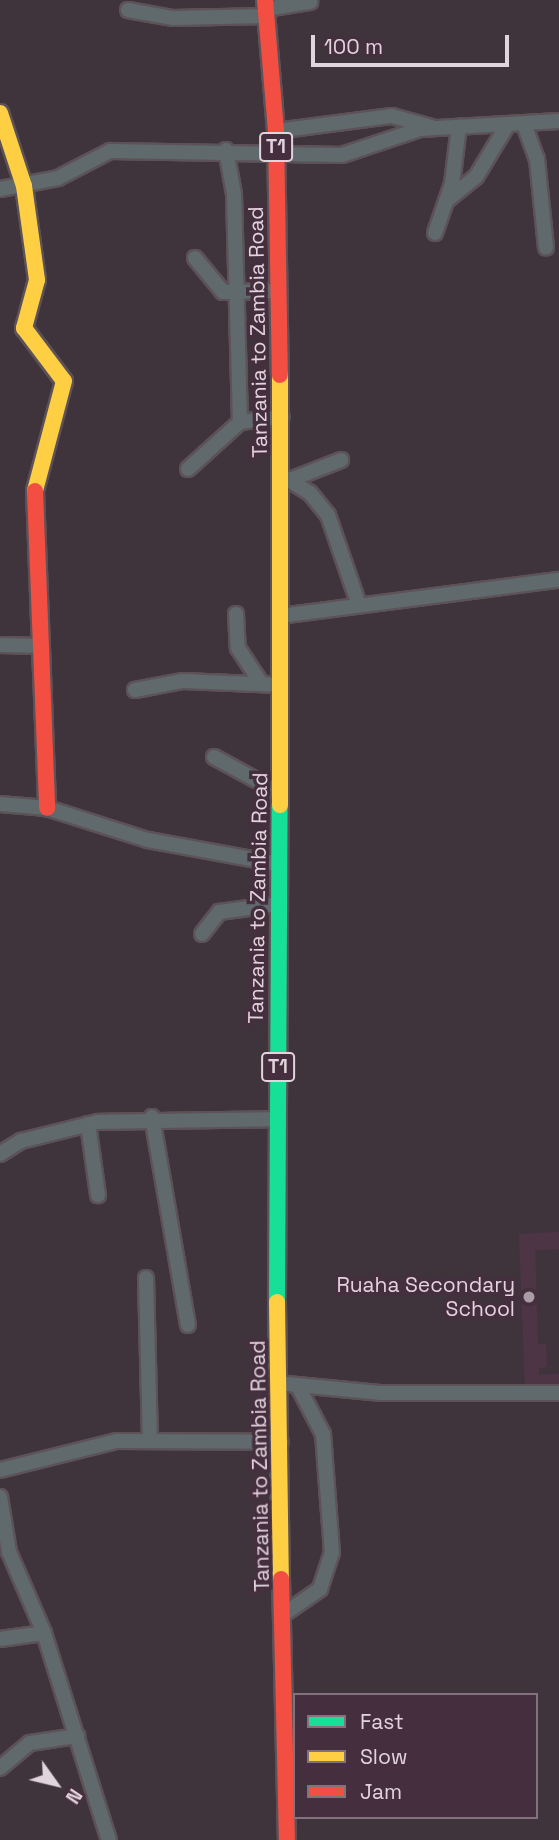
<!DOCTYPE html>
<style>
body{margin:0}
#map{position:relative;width:559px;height:1840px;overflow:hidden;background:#40343c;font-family:"Space Grotesk",sans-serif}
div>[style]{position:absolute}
.built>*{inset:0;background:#4e3546}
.roads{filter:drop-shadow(2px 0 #5c5258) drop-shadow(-2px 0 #5c5258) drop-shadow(0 2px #5c5258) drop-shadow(0 -2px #5c5258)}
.street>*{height:14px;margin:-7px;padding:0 7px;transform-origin:7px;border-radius:7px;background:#606a6c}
.fast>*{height:16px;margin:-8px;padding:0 8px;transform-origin:8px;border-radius:8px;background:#16e098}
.slow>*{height:16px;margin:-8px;padding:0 8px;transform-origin:8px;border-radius:8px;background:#ffcf43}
.jam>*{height:16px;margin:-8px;padding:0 8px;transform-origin:8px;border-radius:8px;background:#f24e42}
.dots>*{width:19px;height:19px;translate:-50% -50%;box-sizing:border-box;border:4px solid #452f3e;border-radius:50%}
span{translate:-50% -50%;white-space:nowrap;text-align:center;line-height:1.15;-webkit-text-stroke:7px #452f3e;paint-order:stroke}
.shield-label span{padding:2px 5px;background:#452f3e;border:2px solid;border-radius:5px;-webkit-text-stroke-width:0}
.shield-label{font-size:19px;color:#e2d4dd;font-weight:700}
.street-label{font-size:21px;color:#e2d4dd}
.poi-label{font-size:21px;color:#e2d4dd}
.right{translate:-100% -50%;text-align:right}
.legend{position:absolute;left:293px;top:1693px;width:245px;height:126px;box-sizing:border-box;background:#452f3e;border:2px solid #84717e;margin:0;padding:9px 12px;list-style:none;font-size:21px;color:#e2d4dd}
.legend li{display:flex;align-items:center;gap:14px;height:35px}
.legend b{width:35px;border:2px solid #84717e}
.north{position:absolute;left:21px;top:1749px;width:70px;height:70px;-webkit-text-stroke:5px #452f3e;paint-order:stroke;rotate:124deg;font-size:19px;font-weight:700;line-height:28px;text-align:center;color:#e2d4dd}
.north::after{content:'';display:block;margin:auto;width:24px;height:32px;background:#e2d4dd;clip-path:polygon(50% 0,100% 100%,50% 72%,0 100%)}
.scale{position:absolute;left:311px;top:35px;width:198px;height:32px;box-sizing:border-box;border:4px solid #e2d4dd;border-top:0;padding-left:9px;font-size:21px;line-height:24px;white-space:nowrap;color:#e2d4dd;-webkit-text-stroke:5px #452f3e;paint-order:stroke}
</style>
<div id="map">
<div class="built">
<i style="clip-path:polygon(559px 1232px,559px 1249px,535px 1250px,538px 1344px,546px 1344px,547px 1367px,539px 1368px,539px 1375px,559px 1374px,559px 1387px,525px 1388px,519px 1234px)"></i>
</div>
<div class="roads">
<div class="street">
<i style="left:266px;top:9px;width:45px;rotate:-9deg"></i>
<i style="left:128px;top:10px;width:46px;rotate:10.1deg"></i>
<i style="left:173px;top:18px;width:94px;rotate:-1.2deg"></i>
<i style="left:524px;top:124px;width:37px;rotate:70deg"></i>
<i style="left:537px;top:159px;width:89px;rotate:84.2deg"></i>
<i style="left:276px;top:131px;width:117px;rotate:-7.4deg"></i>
<i style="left:392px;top:116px;width:41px;rotate:15.4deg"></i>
<i style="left:226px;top:150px;width:45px;rotate:79.7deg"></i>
<i style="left:234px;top:194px;width:228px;rotate:88.5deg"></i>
<i style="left:0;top:189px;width:59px;rotate:-10.7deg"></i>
<i style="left:58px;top:178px;width:59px;rotate:-27.4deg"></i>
<i style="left:110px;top:151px;width:232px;rotate:1deg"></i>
<i style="left:342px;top:155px;width:82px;rotate:-18.4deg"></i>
<i style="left:420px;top:129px;width:139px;rotate:-3.3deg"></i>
<i style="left:446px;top:201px;width:38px;rotate:-39deg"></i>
<i style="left:476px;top:177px;width:62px;rotate:-58.9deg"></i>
<i style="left:435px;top:233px;width:52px;rotate:-70.9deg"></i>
<i style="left:452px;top:184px;width:58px;rotate:-83.1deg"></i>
<i style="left:195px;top:258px;width:44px;rotate:50.5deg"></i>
<i style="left:223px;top:292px;width:51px;rotate:-1.1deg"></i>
<i style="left:188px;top:469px;width:70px;rotate:-42.1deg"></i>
<i style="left:240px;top:422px;width:42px;rotate:-6.8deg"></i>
<i style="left:281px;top:475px;width:34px;rotate:32deg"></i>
<i style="left:310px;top:493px;width:28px;rotate:51deg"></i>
<i style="left:328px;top:515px;width:92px;rotate:71deg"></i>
<i style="left:290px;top:480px;width:55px;rotate:-21.4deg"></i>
<i style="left:236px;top:614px;width:34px;rotate:87deg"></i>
<i style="left:238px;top:648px;width:42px;rotate:56.7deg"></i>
<i style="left:280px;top:616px;width:281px;rotate:-7.4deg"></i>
<i style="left:0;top:645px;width:42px;rotate:1.4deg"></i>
<i style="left:135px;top:690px;width:49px;rotate:-10.6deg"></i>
<i style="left:183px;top:681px;width:97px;rotate:2.4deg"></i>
<i style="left:214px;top:757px;width:75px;rotate:28.6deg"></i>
<i style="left:0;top:804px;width:47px;rotate:4.9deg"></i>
<i style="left:47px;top:808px;width:106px;rotate:17.6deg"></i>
<i style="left:148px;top:840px;width:133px;rotate:10.4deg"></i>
<i style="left:202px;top:934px;width:28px;rotate:-52deg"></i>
<i style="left:219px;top:912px;width:60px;rotate:-7.7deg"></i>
<i style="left:152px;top:1117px;width:211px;rotate:80.2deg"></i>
<i style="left:88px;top:1124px;width:72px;rotate:82deg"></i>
<i style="left:0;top:1154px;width:25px;rotate:-32deg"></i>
<i style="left:21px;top:1141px;width:79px;rotate:-13.9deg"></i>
<i style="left:98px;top:1122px;width:181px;rotate:-0.9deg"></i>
<i style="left:146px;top:1278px;width:161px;rotate:88.6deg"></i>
<i style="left:277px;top:1383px;width:103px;rotate:5.5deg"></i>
<i style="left:380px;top:1393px;width:179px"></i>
<i style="left:0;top:1470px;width:120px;rotate:-14deg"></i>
<i style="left:116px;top:1441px;width:165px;rotate:0.3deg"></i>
<i style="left:0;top:1497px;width:56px;rotate:80.7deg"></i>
<i style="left:9px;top:1552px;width:88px;rotate:66.6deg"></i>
<i style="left:44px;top:1633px;width:217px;rotate:72.6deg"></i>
<i style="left:284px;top:1614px;width:44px;rotate:-34.8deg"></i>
<i style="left:320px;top:1589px;width:38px;rotate:-72deg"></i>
<i style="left:332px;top:1553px;width:119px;rotate:-94.3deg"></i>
<i style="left:323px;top:1434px;width:52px;rotate:-117.6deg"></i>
<i style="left:0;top:1639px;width:44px;rotate:-7.8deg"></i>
<i style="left:0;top:1768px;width:39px;rotate:-40deg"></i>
<i style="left:30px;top:1743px;width:48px;rotate:-8.5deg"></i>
</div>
<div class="fast">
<i style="left:277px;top:1302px;width:497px;rotate:-89.7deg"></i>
</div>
<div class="slow">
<i style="left:0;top:113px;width:77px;rotate:71.8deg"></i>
<i style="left:24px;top:186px;width:95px;rotate:82.1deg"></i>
<i style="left:37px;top:280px;width:50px;rotate:105.2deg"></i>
<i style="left:24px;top:328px;width:66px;rotate:53deg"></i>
<i style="left:64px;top:381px;width:114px;rotate:104.8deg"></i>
<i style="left:280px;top:375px;width:430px;rotate:90deg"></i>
<i style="left:277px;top:1302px;width:277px;rotate:89.2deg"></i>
</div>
<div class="jam">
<i style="left:265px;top:0;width:131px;rotate:85.2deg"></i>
<i style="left:276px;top:131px;width:244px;rotate:89.1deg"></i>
<i style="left:35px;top:491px;width:317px;rotate:87.8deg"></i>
<i style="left:281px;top:1579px;width:261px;rotate:88.7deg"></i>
</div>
</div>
<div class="dots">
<i style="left:529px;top:1297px;background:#a99ca5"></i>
</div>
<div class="shield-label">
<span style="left:276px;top:147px">T1</span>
<span style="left:278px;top:1067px">T1</span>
</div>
<div class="street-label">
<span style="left:258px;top:332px;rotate:-91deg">Tanzania to Zambia Road</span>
<span style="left:258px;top:898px;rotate:-89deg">Tanzania to Zambia Road</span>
<span style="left:260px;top:1466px;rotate:-91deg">Tanzania to Zambia Road</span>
</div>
<div class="poi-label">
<span class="right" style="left:515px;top:1297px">Ruaha Secondary<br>School</span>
</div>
<ul class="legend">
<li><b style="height:9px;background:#16e098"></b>Fast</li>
<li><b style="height:9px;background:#ffcf43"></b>Slow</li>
<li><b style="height:9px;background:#f24e42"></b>Jam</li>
</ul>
<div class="north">N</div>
<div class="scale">100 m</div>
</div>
